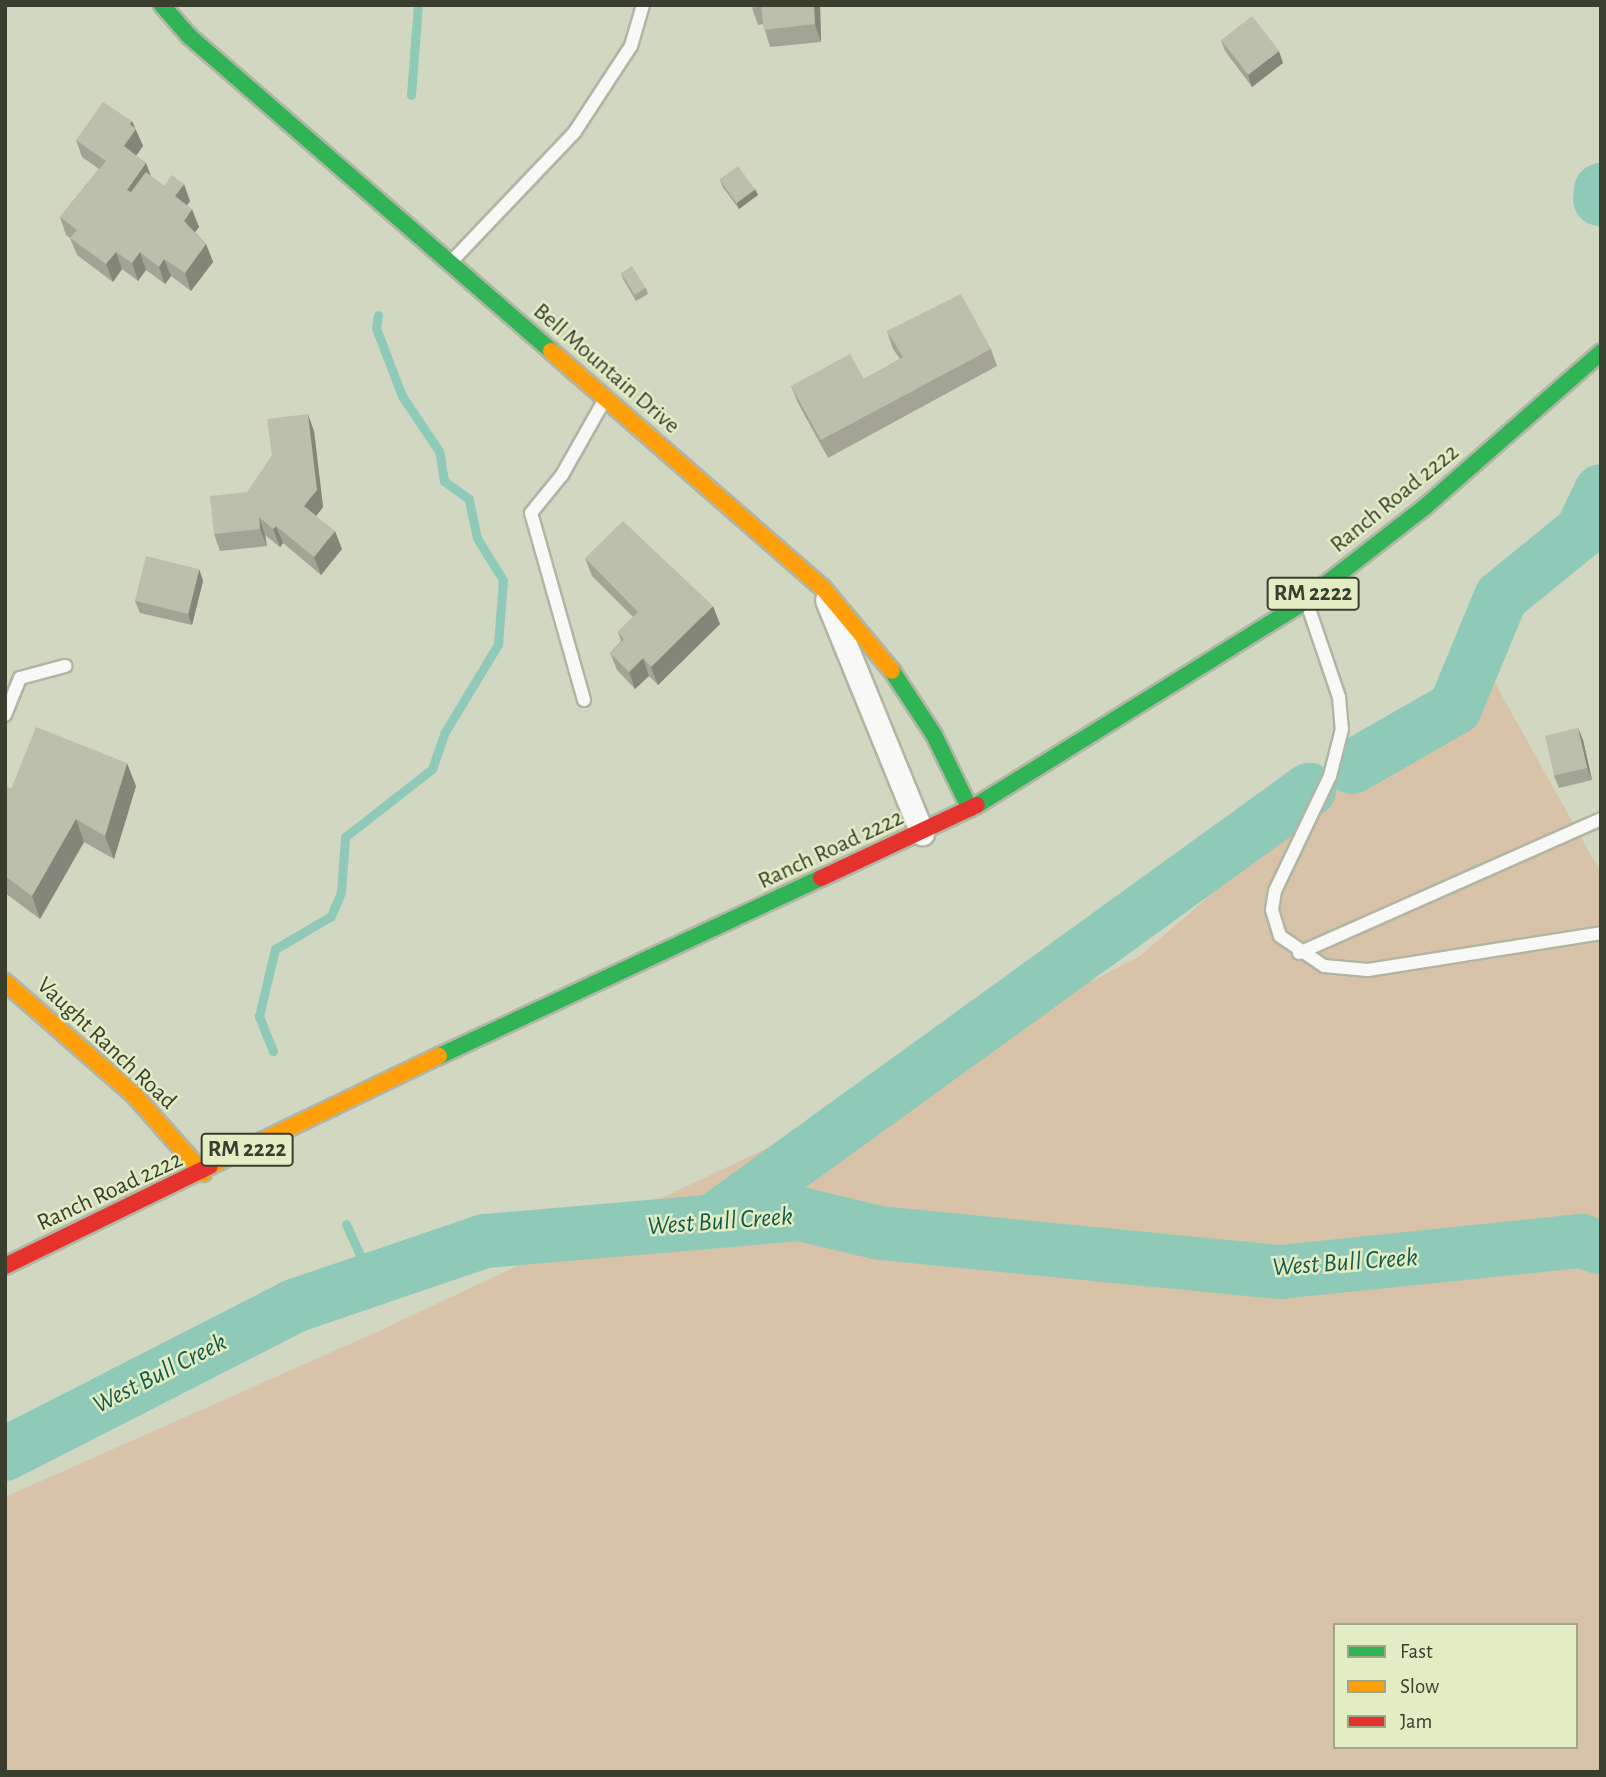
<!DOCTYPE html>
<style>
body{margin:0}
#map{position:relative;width:1606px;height:1777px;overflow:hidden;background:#d1d7c0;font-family:"Alegreya Sans",sans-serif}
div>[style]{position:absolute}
.green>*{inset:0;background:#d8c3a8}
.stream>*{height:9px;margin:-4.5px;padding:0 4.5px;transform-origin:4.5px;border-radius:4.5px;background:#8ecab7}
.river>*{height:54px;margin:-27px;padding:0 27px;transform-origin:27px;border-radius:27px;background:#8ecab7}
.roads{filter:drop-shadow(2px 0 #b1b5a4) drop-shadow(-2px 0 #b1b5a4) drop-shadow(0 2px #b1b5a4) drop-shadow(0 -2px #b1b5a4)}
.lane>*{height:12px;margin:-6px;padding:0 6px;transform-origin:6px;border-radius:6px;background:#f8f9f6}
.street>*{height:23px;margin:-11.5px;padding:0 11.5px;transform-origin:11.5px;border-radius:11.5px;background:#f8f9f6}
.fast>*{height:16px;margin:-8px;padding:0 8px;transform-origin:8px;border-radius:8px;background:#30b455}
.slow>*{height:16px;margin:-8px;padding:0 8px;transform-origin:8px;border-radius:8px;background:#ff9f0a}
.jam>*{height:16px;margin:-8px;padding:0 8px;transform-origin:8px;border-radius:8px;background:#e5322d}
.wall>*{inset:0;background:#a3a495}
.shaded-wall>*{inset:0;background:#848679}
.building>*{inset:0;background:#bdbfad;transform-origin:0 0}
span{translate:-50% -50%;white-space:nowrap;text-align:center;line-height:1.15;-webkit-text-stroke:5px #e3edc4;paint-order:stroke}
.shield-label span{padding:2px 5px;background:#e3edc4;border:2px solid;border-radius:5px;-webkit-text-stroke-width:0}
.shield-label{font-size:23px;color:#3a3e2e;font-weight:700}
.street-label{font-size:24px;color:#3a3e2e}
.water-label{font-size:26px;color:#13594d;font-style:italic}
.frame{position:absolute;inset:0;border:7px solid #3a3e2e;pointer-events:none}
.legend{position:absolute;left:1333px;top:1623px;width:245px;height:126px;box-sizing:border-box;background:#e3edc4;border:2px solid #9fa788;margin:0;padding:9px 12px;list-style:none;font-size:21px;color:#3a3e2e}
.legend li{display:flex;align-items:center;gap:14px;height:35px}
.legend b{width:35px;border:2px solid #9fa788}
</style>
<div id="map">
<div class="green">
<i style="clip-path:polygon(evenodd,1482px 660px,1601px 873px,1601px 1772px,5px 1772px,5px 1497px,377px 1332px,806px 1130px,1140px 956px,1482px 660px,1335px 1625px,1576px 1625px,1576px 1747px,1335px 1747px,1335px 1625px)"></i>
</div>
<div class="stream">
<i style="left:411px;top:95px;width:90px;rotate:-85.6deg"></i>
<i style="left:273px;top:1051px;width:38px;rotate:-112deg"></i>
<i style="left:259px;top:1016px;width:69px;rotate:-76.6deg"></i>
<i style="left:275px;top:949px;width:65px;rotate:-30.5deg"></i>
<i style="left:331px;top:916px;width:26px;rotate:-67deg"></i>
<i style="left:341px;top:892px;width:55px;rotate:-85.8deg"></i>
<i style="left:345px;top:837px;width:110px;rotate:-38deg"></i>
<i style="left:432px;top:769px;width:39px;rotate:-71deg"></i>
<i style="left:445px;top:732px;width:103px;rotate:-58.9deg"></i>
<i style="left:498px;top:644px;width:64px;rotate:-85.5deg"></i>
<i style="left:503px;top:580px;width:49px;rotate:-121.8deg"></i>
<i style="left:477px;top:538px;width:40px;rotate:-102deg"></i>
<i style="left:469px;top:499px;width:31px;rotate:-144deg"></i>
<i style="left:444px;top:481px;width:30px;rotate:-99deg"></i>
<i style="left:439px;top:451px;width:66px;rotate:-123.9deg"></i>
<i style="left:402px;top:396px;width:73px;rotate:-110.9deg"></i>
<i style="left:376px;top:328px;width:13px;rotate:-81deg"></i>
<i style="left:346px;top:1224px;width:60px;rotate:65.6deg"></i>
</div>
<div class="river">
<i style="left:1600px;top:199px;width:9px;rotate:-84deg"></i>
<i style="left:1352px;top:767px;width:119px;rotate:-29.8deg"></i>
<i style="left:1455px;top:708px;width:120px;rotate:-67.5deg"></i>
<i style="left:1501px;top:597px;width:104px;rotate:-39.2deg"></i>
<i style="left:1582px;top:531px;width:44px;rotate:-64.6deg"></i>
<i style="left:713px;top:1221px;width:736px;rotate:-35.87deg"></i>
<i style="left:5px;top:1454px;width:325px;rotate:-27.1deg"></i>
<i style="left:294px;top:1306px;width:202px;rotate:-18.8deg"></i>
<i style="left:485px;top:1241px;width:316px;rotate:-4.9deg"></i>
<i style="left:800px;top:1214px;width:82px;rotate:13.4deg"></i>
<i style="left:880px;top:1233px;width:402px;rotate:5.6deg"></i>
<i style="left:1280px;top:1272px;width:303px;rotate:-5.9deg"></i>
<i style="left:1581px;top:1241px;width:21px;rotate:19deg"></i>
</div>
<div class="roads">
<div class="lane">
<i style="left:450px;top:263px;width:180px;rotate:-46.4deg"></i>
<i style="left:574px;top:133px;width:104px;rotate:-56.8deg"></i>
<i style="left:631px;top:46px;width:43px;rotate:-73.7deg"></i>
<i style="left:1307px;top:603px;width:99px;rotate:71.2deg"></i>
<i style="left:1339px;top:697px;width:32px;rotate:85deg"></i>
<i style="left:1342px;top:729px;width:49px;rotate:104.3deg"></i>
<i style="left:1330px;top:776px;width:127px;rotate:115.6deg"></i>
<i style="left:1275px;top:891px;width:19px;rotate:99deg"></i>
<i style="left:1272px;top:910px;width:27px;rotate:73deg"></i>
<i style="left:1280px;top:936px;width:53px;rotate:34.3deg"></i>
<i style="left:1324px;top:966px;width:44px;rotate:5.2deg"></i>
<i style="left:1368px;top:970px;width:236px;rotate:-9deg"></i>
<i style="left:584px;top:700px;width:194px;rotate:-105.8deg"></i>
<i style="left:531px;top:513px;width:49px;rotate:-50.8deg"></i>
<i style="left:562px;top:475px;width:87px;rotate:-60.5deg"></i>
<i style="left:5px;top:715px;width:40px;rotate:-68deg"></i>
<i style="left:20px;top:678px;width:47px;rotate:-14.9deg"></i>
<i style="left:1299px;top:953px;width:330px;rotate:-23.9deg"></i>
</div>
<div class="street">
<i style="left:827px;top:600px;width:252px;rotate:67.8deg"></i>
</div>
<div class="fast">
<i style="left:162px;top:5px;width:41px;rotate:48.9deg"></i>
<i style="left:189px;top:36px;width:480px;rotate:41deg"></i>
<i style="left:892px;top:671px;width:77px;rotate:56.7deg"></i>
<i style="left:934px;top:735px;width:82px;rotate:64.1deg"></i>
<i style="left:977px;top:805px;width:379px;rotate:-31.8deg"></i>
<i style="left:1299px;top:605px;width:161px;rotate:-37.9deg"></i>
<i style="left:1426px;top:506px;width:233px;rotate:-41.3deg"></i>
<i style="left:439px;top:1056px;width:421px;rotate:-25deg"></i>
</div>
<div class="slow">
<i style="left:551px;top:351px;width:359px;rotate:41.1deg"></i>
<i style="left:822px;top:587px;width:109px;rotate:50.2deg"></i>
<i style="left:5px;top:982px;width:173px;rotate:41.2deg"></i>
<i style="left:135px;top:1096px;width:103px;rotate:48.6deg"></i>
<i style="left:210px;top:1166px;width:254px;rotate:-25.7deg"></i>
</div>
<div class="jam">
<i style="left:821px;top:878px;width:172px;rotate:-25.1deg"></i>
<i style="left:5px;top:1266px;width:228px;rotate:-26deg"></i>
</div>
</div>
<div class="wall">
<i style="clip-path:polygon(751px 5px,820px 5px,821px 42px,770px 47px,763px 24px,758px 25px)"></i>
<i style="clip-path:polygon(1221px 40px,1283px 63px,1252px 87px,1225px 51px)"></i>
<i style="clip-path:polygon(132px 121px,143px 146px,136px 156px,146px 163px,151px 176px,164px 186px,190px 201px,187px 205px,199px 227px,195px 232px,206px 244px,213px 262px,191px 291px,171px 276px,165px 284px,146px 270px,138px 281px,122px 269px,113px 282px,77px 255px,70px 238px,66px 235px,60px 217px,99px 169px,82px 157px,76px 140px)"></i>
<i style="clip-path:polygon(720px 180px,755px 189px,758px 195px,739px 209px,722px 186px)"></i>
<i style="clip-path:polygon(621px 273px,646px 288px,648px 294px,636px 301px,623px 279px)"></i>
<i style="clip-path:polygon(887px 331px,991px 349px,997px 366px,828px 458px,798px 403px,791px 386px,864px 379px,900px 359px,893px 349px)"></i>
<i style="clip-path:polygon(314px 431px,323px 507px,316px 516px,342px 549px,321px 575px,283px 543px,280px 547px,265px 535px,267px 546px,220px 551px,214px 534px)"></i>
<i style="clip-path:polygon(585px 558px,720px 624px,658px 685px,649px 676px,635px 689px,617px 670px,610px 653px,621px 641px,618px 632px,633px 617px,592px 576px)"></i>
<i style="clip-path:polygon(199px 569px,203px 581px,192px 625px,140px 613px,135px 601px)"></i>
<i style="clip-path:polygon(1578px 728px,1583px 740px,1592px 780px,1559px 788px,1554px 776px)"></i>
<i style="clip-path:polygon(5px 786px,11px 789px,136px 786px,114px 859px,84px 842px,40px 919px,5px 893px)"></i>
</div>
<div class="shaded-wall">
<i style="clip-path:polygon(814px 5px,820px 5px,821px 42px,815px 24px)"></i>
<i style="clip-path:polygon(1279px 51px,1283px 63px,1252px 87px,1248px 75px)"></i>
<i style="clip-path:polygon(132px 121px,143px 146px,130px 164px,124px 146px,130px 124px)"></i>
<i style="clip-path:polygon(146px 163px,152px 180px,133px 207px,127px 190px)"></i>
<i style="clip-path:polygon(184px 184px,190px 201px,181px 214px,175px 196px)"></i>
<i style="clip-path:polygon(755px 189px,758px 195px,739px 209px,737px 203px)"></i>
<i style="clip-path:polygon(192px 209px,199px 227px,190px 239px,184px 221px)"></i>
<i style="clip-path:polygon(206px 244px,213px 262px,191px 291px,185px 273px)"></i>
<i style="clip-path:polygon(116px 252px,122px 269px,113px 282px,106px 264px)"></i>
<i style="clip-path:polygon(140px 252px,146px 270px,138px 281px,132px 263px)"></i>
<i style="clip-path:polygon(164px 259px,171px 276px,165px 284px,159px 267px)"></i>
<i style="clip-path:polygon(308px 414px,314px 431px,323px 507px,311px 523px,304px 506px)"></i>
<i style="clip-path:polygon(259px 517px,265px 535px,267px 546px,260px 529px)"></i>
<i style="clip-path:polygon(276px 526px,283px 543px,280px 547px,273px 529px)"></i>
<i style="clip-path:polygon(335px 531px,342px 549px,321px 575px,314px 557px)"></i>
<i style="clip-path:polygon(199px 569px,203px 581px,192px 625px,188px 614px)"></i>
<i style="clip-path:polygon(713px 606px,720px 624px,658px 685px,651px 667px)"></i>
<i style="clip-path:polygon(643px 658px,649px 676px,635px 689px,629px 672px)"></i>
<i style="clip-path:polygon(1578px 728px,1583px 740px,1592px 780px,1587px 768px)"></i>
<i style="clip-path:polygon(127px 763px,136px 786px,114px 859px,105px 836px)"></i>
<i style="clip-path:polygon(76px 819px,84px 842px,40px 919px,32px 896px)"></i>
</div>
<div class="building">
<i style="clip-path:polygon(751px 5px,814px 5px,815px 24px,764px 30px,761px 6px,752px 8px)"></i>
<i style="left:1252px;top:16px;width:44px;height:39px;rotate:52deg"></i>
<i style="clip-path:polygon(103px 102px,132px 121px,130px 124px,136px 129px,124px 146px,146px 163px,127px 190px,131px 192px,146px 172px,164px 186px,172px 175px,184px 184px,175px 196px,192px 209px,184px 221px,206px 244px,185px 273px,164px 259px,159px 267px,140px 252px,132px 263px,116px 252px,106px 264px,70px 238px,77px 230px,60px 217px,106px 161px,76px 140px)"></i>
<i style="left:738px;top:166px;width:29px;height:23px;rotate:54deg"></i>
<i style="left:632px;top:266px;width:26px;height:13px;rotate:58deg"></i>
<i style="clip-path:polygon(961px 294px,991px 349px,821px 440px,791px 386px,850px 354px,864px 379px,903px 357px,887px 331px)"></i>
<i style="clip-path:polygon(308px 414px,317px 490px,304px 506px,335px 531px,314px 557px,276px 526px,273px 529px,259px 517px,260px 529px,214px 534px,210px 496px,247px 492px,272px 455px,267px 419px)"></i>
<i style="clip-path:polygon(623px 521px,713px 606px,651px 667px,643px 658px,629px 672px,610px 653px,624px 639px,618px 632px,638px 612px,585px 558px)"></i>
<i style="left:146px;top:556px;width:55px;height:46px;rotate:14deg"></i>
<i style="clip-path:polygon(36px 727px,127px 763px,105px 836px,76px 819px,32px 896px,5px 876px,5px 786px,11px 789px)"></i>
<i style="left:1578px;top:728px;width:41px;height:34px;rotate:77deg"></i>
</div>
<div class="shield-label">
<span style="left:1313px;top:594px">RM 2222</span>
<span style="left:247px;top:1150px">RM 2222</span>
</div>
<div class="street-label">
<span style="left:606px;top:369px;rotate:41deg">Bell Mountain Drive</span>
<span style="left:1395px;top:499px;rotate:-39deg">Ranch Road 2222</span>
<span style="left:831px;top:850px;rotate:-25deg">Ranch Road 2222</span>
<span style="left:106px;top:1044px;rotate:43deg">Vaught Ranch Road</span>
<span style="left:110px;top:1192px;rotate:-25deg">Ranch Road 2222</span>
</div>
<div class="water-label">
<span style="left:720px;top:1222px;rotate:-4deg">West Bull Creek</span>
<span style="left:1345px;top:1263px;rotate:-4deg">West Bull Creek</span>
<span style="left:160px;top:1374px;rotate:-27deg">West Bull Creek</span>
</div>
<div class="frame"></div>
<ul class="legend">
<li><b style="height:9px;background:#30b455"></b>Fast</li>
<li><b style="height:9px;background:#ff9f0a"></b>Slow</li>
<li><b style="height:9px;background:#e5322d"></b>Jam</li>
</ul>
</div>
